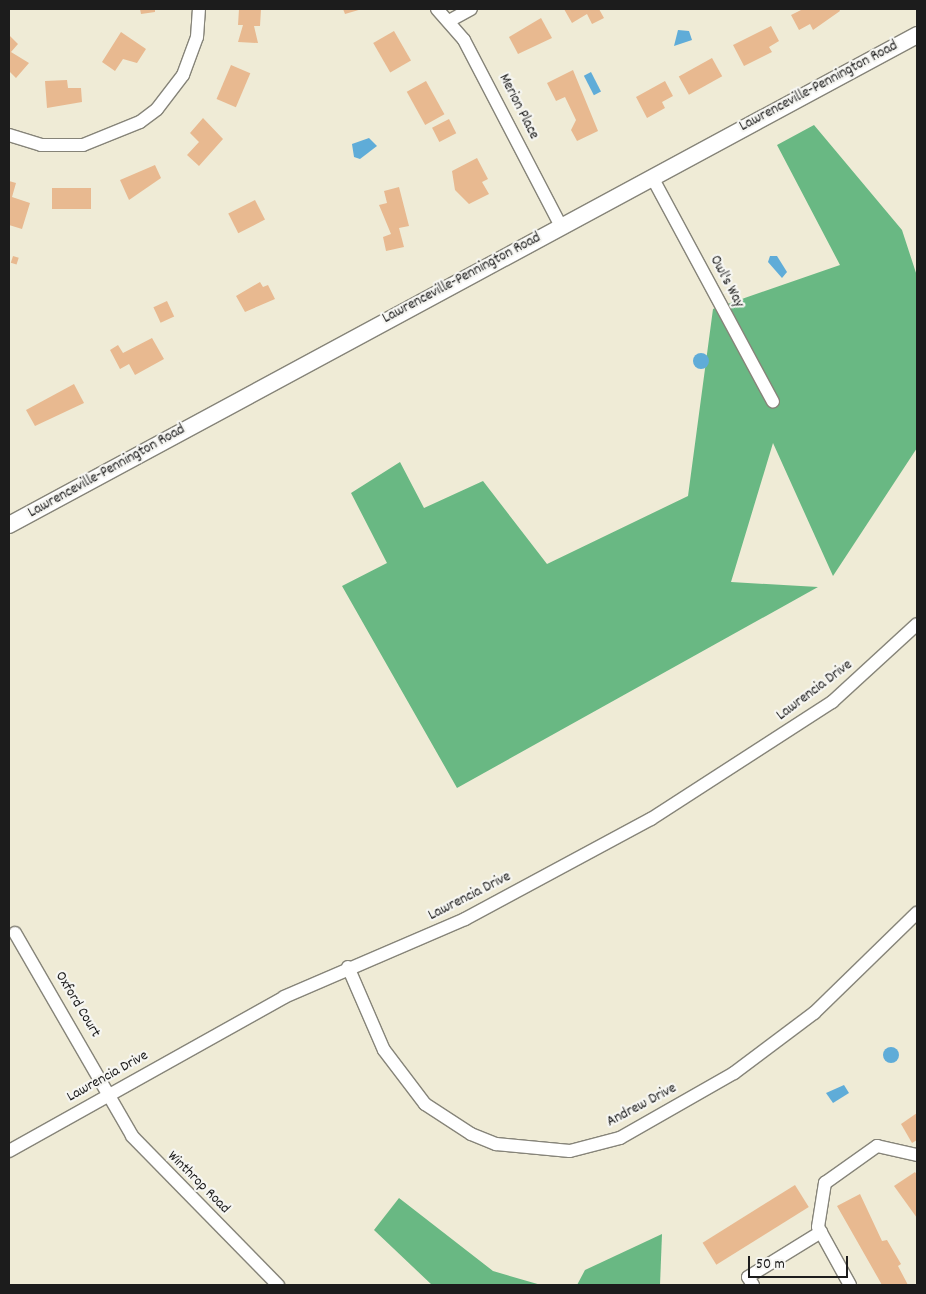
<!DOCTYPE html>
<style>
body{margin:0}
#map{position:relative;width:926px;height:1294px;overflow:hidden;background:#efebd6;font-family:Dekko,sans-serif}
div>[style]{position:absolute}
.forest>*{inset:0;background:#69b883}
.water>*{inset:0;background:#5facd8;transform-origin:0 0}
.round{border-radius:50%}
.building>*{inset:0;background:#e8b990;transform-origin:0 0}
.roads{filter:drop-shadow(1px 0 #868479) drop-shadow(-1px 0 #868479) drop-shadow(0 1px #868479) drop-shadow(0 -1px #868479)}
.minor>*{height:12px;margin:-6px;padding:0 6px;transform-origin:6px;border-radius:6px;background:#fff}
.tertiary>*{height:16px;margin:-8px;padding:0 8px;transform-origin:8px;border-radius:8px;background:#fff}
span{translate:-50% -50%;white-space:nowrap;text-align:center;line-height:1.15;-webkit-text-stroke:4.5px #f6f6f2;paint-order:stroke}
.street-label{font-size:15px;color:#1c1c1c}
.frame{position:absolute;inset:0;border:10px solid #1c1c1c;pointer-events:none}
.scale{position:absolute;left:748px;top:1256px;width:100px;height:22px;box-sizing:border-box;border:2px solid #1c1c1c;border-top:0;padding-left:6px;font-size:15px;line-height:18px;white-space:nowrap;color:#1c1c1c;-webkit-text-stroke:4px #f6f6f2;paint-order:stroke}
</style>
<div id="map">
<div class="forest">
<i style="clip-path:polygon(814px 125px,902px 230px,917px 276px,917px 448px,833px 576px,773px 443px,731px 582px,818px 587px,457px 788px,342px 586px,387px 563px,351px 493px,400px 462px,424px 508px,483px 481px,547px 564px,688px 496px,713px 309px,840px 265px,777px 145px)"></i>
<i style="clip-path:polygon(399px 1198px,493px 1271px,541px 1285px,432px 1285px,374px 1230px)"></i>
<i style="clip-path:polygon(662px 1234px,660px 1285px,577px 1285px,585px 1270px)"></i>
</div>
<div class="water">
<i style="clip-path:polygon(678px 30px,689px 31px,692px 40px,674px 46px)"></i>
<i style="left:591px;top:72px;width:22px;height:8px;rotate:63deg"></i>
<i style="clip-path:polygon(369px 138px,377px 146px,360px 159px,354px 157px,352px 144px)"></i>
<i style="clip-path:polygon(770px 256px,777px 256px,787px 272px,782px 278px,768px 262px)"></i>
<i class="round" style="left:693px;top:353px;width:16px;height:16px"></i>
<i class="round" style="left:883px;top:1047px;width:16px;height:16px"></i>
<i style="clip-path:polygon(844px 1085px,849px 1093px,833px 1103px,826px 1093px)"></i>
</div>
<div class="building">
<i style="clip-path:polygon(140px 9px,155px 9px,155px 12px,141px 14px)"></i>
<i style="clip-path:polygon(239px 9px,261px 9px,260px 26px,254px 26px,258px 43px,238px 42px,243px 25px,238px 25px)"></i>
<i style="clip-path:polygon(343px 9px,362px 9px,345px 14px)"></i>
<i style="clip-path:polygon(564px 9px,599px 9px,604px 18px,592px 24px,587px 14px,572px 23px)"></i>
<i style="clip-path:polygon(803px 9px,839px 9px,840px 11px,813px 30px,810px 24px,799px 30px,791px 15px)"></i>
<i style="clip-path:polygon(541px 18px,552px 38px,518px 54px,509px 37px)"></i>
<i style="clip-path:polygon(771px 26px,779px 41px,769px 47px,772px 52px,744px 66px,733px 45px)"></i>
<i style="left:394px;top:31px;width:34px;height:24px;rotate:60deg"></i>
<i style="clip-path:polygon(121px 32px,146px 49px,137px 63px,123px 59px,115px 71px,102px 62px)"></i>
<i style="clip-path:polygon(9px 35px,18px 44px,11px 52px,29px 63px,16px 78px,9px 71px)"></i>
<i style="left:712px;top:58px;width:21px;height:38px;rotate:61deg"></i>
<i style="left:231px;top:65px;width:21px;height:37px;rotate:23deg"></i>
<i style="clip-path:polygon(573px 70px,598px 131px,577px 141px,571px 130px,576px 120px,565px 97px,556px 101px,547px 83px)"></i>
<i style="clip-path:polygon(67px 80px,68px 88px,81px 88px,82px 102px,47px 108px,45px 81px)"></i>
<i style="left:426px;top:81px;width:38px;height:22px;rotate:61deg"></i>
<i style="clip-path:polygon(665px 81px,673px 96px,662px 102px,665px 108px,647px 118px,636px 97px)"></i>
<i style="clip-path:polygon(203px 118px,223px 139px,199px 166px,187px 155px,199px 142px,190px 133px)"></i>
<i style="left:449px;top:119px;width:16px;height:19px;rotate:63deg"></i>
<i style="clip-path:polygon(477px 158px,488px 179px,482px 182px,489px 194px,469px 204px,455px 190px,452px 171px)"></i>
<i style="clip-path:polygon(155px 165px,161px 178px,129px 200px,120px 180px)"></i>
<i style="clip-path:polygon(9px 181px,16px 183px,12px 197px,30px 203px,22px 229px,9px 225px)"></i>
<i style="clip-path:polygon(399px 187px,409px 226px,399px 228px,404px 247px,386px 251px,383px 237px,391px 234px,379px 205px,387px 203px,384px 191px)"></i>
<i style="left:91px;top:188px;width:21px;height:39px;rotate:90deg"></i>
<i style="left:255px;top:200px;width:22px;height:30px;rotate:63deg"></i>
<i style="left:13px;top:256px;width:6px;height:7px;rotate:18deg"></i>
<i style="clip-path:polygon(260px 282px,263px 287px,268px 285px,275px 299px,245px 312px,236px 296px)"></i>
<i style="left:167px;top:301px;width:17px;height:15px;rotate:65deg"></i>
<i style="clip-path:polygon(152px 338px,164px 359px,135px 375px,129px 364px,120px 369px,110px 350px,118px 345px,123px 353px)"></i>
<i style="clip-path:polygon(74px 384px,84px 403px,35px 426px,26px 410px)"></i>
<i style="clip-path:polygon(917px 1113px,917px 1140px,912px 1143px,901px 1124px)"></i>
<i style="clip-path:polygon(915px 1172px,917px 1175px,917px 1218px,894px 1186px)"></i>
<i style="left:795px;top:1185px;width:26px;height:109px;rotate:58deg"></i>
<i style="clip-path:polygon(860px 1194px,882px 1241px,887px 1240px,901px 1264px,898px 1266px,908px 1285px,882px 1285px,837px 1206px)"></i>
</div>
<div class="roads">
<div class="minor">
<i style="left:437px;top:9px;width:41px;rotate:48.9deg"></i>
<i style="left:464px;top:40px;width:210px;rotate:62.5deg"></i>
<i style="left:449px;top:21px;width:25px;rotate:-29deg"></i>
<i style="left:9px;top:135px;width:34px;rotate:17deg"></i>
<i style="left:41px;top:145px;width:42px"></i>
<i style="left:83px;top:145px;width:61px;rotate:-22deg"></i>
<i style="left:140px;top:122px;width:21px;rotate:-37deg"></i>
<i style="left:157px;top:109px;width:43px;rotate:-52.6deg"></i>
<i style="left:183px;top:75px;width:40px;rotate:-69.8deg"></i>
<i style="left:197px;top:37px;width:28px;rotate:-86deg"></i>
<i style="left:652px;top:177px;width:255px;rotate:61.7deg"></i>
<i style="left:15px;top:933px;width:234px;rotate:60deg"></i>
<i style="left:132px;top:1136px;width:209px;rotate:45.6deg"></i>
<i style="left:348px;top:967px;width:90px;rotate:66.6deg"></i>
<i style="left:384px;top:1050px;width:68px;rotate:52.8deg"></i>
<i style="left:425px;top:1104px;width:55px;rotate:33.1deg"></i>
<i style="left:471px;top:1134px;width:27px;rotate:22deg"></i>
<i style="left:496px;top:1144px;width:74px;rotate:5.4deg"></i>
<i style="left:570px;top:1151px;width:52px;rotate:-14.6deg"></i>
<i style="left:620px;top:1138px;width:131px;rotate:-29.7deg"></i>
<i style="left:734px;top:1073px;width:100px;rotate:-36.9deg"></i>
<i style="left:814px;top:1013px;width:144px;rotate:-44.2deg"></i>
<i style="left:9px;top:1151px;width:315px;rotate:-29.2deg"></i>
<i style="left:284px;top:997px;width:197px;rotate:-23.3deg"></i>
<i style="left:465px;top:919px;width:211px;rotate:-28.3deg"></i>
<i style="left:651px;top:819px;width:216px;rotate:-32.9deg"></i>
<i style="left:832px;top:702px;width:115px;rotate:-42.5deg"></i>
<i style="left:753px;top:1285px;width:9px;rotate:-122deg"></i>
<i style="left:748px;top:1277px;width:86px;rotate:-31.7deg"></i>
<i style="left:850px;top:1285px;width:66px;rotate:-118.9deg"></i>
<i style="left:818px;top:1227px;width:45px;rotate:-81deg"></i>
<i style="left:825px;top:1183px;width:64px;rotate:-35.4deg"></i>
<i style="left:877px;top:1146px;width:41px;rotate:12.7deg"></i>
</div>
<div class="tertiary">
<i style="left:9px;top:525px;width:1032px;rotate:-28.35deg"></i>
</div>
</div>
<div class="street-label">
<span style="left:819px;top:87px;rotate:-28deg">Lawrenceville-Pennington Road</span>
<span style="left:518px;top:107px;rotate:63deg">Merion Place</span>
<span style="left:462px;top:279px;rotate:-28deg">Lawrenceville-Pennington Road</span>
<span style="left:726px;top:282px;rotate:62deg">Owl's Way</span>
<span style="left:107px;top:472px;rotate:-29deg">Lawrenceville-Pennington Road</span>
<span style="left:815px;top:691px;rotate:-37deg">Lawrencia Drive</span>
<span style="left:470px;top:897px;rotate:-27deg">Lawrencia Drive</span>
<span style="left:77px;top:1005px;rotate:59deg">Oxford Court</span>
<span style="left:108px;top:1077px;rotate:-29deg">Lawrencia Drive</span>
<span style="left:642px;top:1106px;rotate:-28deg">Andrew Drive</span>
<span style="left:198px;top:1183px;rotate:45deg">Winthrop Road</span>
</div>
<div class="frame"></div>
<div class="scale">50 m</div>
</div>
